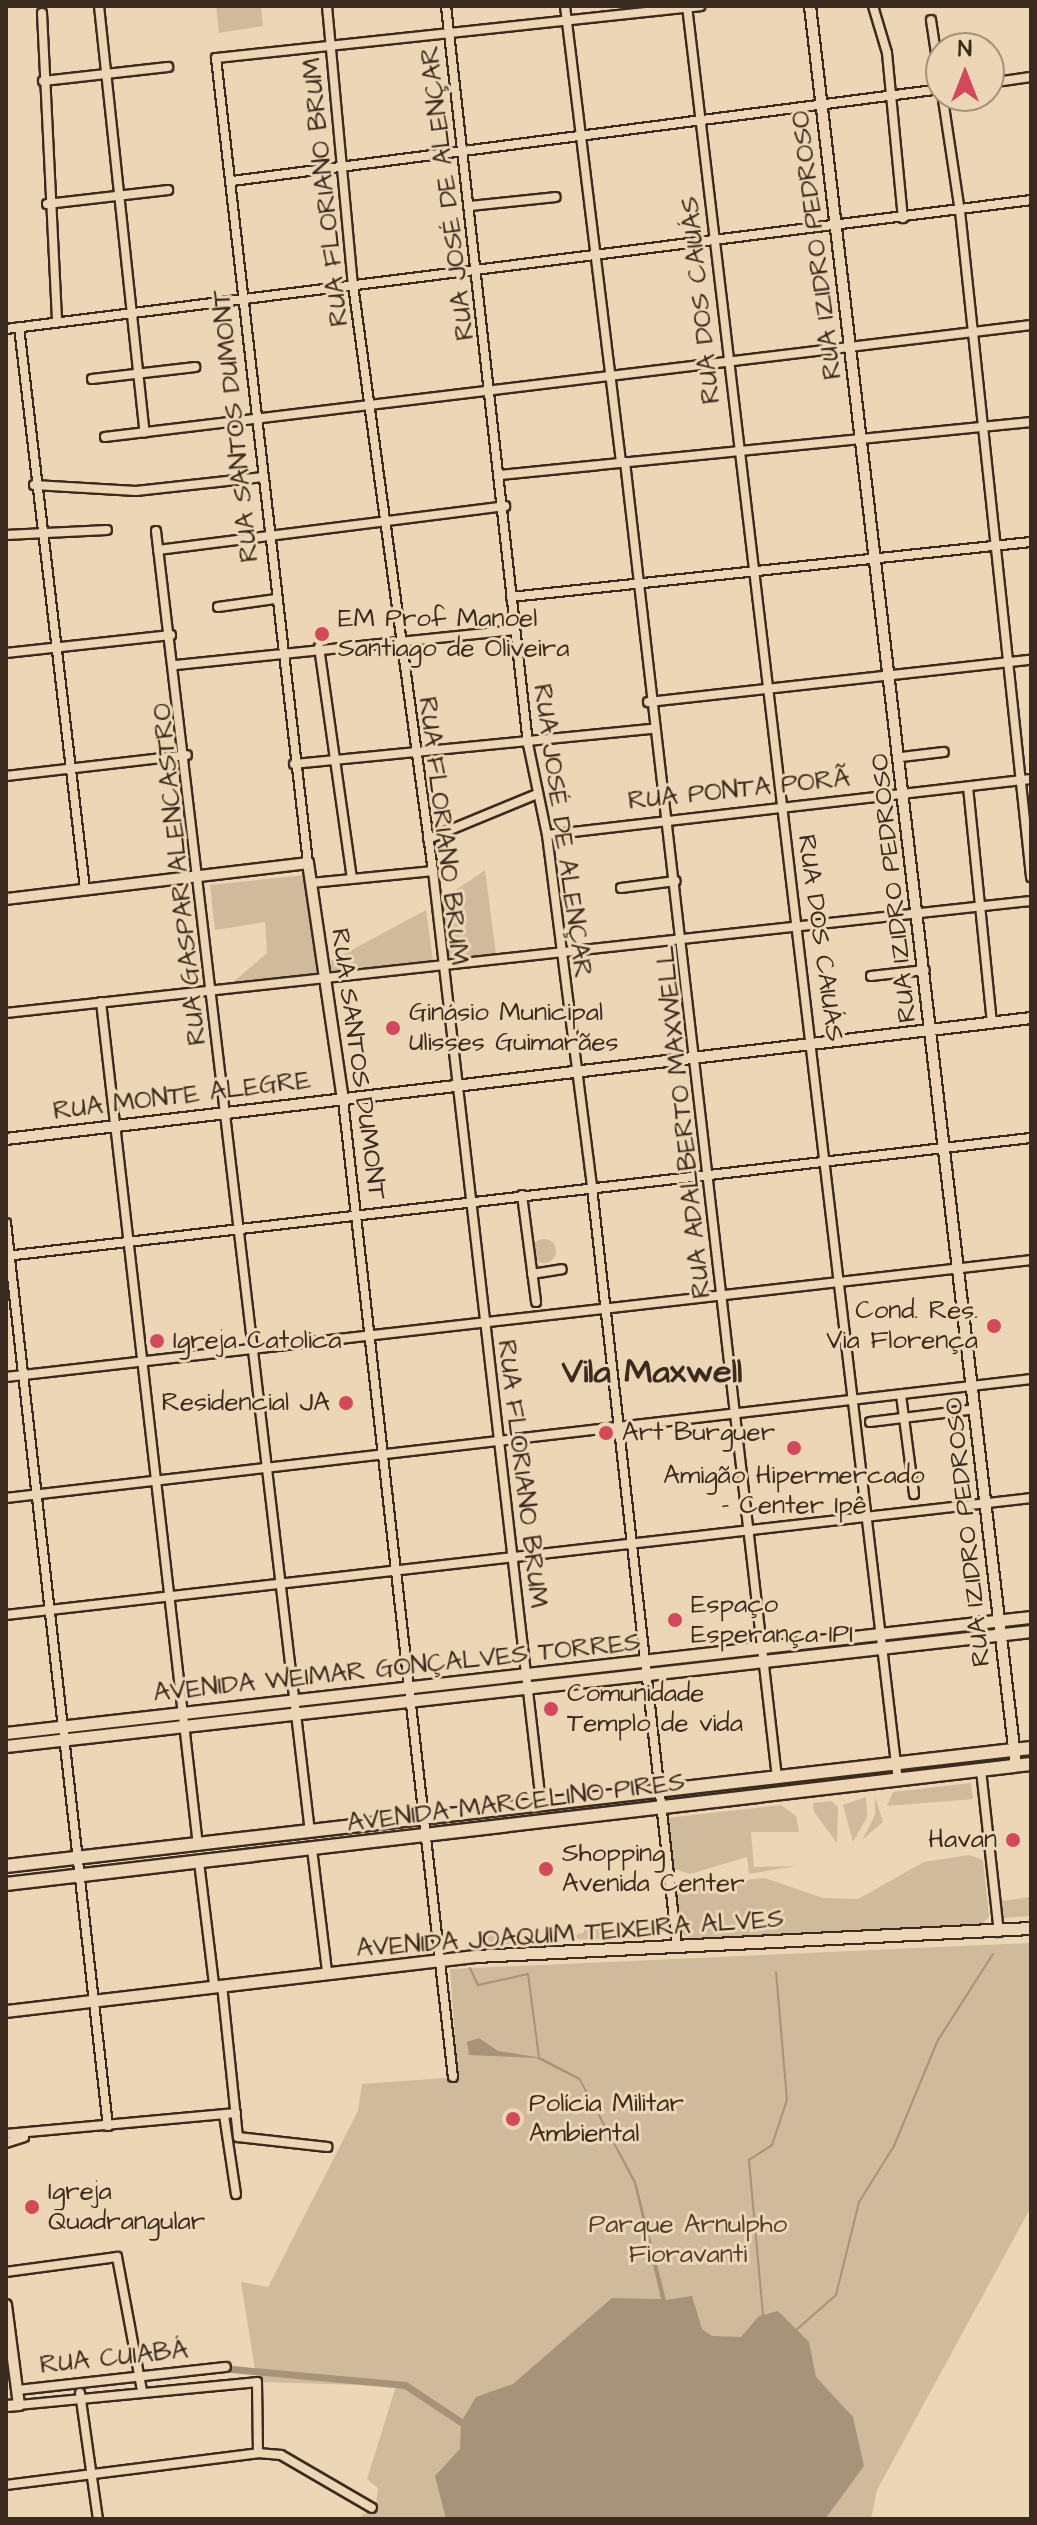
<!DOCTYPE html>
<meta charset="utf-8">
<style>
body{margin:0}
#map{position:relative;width:1037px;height:2525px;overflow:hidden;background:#ecd6b5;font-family:"Architects Daughter",sans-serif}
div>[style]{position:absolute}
.green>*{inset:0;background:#d0ba9c}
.round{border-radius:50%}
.water>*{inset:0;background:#a7927a}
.stream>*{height:2px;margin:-1px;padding:0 1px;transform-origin:1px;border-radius:1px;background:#a7927a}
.canal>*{height:7px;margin:-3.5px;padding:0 3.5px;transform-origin:3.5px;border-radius:3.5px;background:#a7927a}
.roads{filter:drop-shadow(2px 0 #3b2a1e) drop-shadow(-2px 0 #3b2a1e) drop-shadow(0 2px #3b2a1e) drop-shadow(0 -2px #3b2a1e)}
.minor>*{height:8px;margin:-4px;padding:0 4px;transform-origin:4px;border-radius:4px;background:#ecd6b5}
.tertiary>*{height:10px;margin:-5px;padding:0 5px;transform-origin:5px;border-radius:5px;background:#ecd6b5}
.secondary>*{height:11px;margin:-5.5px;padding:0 5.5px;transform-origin:5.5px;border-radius:5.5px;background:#ecd6b5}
.primary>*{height:12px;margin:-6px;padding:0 6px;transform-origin:6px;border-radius:6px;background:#ecd6b5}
.dots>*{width:22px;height:22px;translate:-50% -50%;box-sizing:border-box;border:4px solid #ecd6b5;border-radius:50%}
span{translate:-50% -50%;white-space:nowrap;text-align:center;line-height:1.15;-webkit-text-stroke:6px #ecd6b5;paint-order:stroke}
.street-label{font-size:26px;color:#3b2a1e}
.poi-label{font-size:26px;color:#3b2a1e}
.left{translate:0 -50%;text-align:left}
.right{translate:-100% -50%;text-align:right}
.park-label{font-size:26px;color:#514031}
.district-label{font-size:34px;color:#3b2a1e;font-weight:700}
.frame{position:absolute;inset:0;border:8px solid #3b2a1e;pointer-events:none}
.north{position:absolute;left:925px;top:32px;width:80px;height:80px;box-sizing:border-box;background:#ecd6b5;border:2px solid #a59179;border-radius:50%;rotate:0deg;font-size:22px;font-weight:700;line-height:32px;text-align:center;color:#3b2a1e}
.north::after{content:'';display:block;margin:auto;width:28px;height:36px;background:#d1495b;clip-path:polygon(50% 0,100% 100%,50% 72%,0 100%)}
</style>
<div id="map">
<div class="green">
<i style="clip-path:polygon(216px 6px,261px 6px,263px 26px,219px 33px)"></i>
<i style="clip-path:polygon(485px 870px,496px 954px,446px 958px,440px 901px)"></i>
<i style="clip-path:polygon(305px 875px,318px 973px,232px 983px,267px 953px,265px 922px,215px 930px,210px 885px)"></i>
<i style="clip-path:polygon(426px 910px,433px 960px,331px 973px,331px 961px)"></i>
<i class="round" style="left:532px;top:1239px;width:24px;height:24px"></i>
<i style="clip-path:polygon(971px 1783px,973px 1799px,887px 1806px,893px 1792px)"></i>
<i style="clip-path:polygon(866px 1797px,867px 1817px,853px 1842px,843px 1805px)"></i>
<i style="clip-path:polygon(875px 1797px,883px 1822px,862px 1840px,875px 1815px)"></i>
<i style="clip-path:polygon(831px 1801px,838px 1807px,837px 1843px,814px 1812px,813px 1803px)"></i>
<i style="clip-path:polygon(781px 1805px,796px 1816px,799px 1832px,751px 1832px,754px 1867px,796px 1866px,749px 1874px,747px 1857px,690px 1874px,672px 1868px,667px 1818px)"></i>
<i style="clip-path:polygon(969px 1855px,983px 1860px,989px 1917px,980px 1926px,690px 1940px,680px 1931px,676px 1894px,682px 1887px,765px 1878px,823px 1898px,858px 1899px,924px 1862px)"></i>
<i style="clip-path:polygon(999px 1887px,1002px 1901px,1031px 1897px,1031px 1916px,1004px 1918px)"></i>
<i style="clip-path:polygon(663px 1919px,658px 1937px,562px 1940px,584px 1932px,584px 1924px,641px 1927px)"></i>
<i style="clip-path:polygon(526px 1931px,527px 1939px,550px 1941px,482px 1946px,481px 1936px)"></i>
<i style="clip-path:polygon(1031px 1943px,1031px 2207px,877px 2490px,871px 2519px,357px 2519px,376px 2505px,378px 2488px,367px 2479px,396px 2386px,257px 2382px,241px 2282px,268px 2287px,358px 2111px,362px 2084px,458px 2077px,450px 1969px)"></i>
</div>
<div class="water">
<i style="clip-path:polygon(479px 2038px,498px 2051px,542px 2058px,580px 2078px,636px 2182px,666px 2300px,692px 2296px,702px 2329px,712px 2336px,741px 2337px,759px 2316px,778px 2311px,809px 2342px,816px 2377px,853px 2417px,864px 2466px,825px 2519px,446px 2519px,435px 2476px,460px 2449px,461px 2422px,476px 2397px,513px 2384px,612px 2298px,661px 2299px,634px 2183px,579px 2080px,536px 2058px,469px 2055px,467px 2042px)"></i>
</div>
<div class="stream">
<i style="left:470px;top:1968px;width:19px;rotate:65deg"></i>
<i style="left:478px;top:1985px;width:51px;rotate:-12.4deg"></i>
<i style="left:528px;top:1974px;width:85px;rotate:82.5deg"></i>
<i style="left:763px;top:2315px;width:156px;rotate:-95.2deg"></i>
<i style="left:749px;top:2160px;width:27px;rotate:-33deg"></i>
<i style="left:772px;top:2145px;width:47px;rotate:-71.6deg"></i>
<i style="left:787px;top:2100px;width:128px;rotate:-94.9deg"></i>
<i style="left:795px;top:2331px;width:55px;rotate:-41.3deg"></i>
<i style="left:836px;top:2295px;width:96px;rotate:-76.1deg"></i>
<i style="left:859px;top:2202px;width:66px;rotate:-58deg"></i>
<i style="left:894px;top:2146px;width:115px;rotate:-67.5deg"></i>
<i style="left:938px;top:2040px;width:102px;rotate:-57.4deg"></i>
</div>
<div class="canal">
<i style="left:232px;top:2369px;width:174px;rotate:5.3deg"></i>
<i style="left:405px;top:2385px;width:67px;rotate:33.5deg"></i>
</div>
<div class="roads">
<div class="minor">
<i style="left:99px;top:6px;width:429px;rotate:83.9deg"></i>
<i style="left:327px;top:6px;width:280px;rotate:84.7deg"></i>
<i style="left:353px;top:285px;width:591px;rotate:82.23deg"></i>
<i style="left:433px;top:871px;width:938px;rotate:83.39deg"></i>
<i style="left:446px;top:6px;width:743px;rotate:83.66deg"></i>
<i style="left:528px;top:744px;width:93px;rotate:78.2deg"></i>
<i style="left:547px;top:835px;width:356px;rotate:82.7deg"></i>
<i style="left:592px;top:1188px;width:763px;rotate:83.6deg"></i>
<i style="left:565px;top:6px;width:460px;rotate:83deg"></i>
<i style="left:687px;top:6px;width:1787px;rotate:83.22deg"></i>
<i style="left:873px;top:6px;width:49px;rotate:73.4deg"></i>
<i style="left:887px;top:53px;width:166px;rotate:84.5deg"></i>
<i style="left:42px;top:13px;width:309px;rotate:87.2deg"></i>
<i style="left:931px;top:20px;width:193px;rotate:81.4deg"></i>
<i style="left:960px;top:211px;width:670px;rotate:83.91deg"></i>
<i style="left:43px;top:81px;width:126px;rotate:-6.4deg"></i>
<i style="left:989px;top:83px;width:42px;rotate:-8.1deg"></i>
<i style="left:232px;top:181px;width:715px;rotate:-7.39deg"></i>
<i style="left:47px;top:204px;width:122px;rotate:-6.6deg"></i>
<i style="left:470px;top:206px;width:86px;rotate:-6deg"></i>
<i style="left:19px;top:327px;width:566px;rotate:83.3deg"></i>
<i style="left:6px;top:329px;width:1033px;rotate:-7.17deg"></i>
<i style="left:92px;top:379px;width:104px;rotate:-6.6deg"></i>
<i style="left:105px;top:437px;width:933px;rotate:-6.9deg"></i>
<i style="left:625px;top:462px;width:1325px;rotate:83.41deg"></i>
<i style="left:500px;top:475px;width:534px;rotate:-5.7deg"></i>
<i style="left:34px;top:485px;width:102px;rotate:3.4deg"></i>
<i style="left:136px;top:491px;width:128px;rotate:-6.3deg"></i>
<i style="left:156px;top:531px;width:1310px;rotate:83.25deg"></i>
<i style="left:6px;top:535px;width:101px;rotate:-2.8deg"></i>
<i style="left:158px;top:550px;width:350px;rotate:-7.2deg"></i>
<i style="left:511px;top:597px;width:523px;rotate:-6.04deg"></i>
<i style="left:218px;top:607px;width:59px;rotate:-7.9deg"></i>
<i style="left:319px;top:647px;width:233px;rotate:81.9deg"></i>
<i style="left:6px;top:653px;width:166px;rotate:-6.2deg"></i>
<i style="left:176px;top:665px;width:340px;rotate:-5.9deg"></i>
<i style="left:648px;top:702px;width:385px;rotate:-6.3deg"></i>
<i style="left:901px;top:757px;width:43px;rotate:-6.6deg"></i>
<i style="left:294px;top:764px;width:359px;rotate:-5.6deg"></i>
<i style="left:6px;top:776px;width:182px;rotate:-6.6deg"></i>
<i style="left:968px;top:787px;width:237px;rotate:84.2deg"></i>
<i style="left:547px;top:835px;width:487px;rotate:-6.6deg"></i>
<i style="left:428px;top:839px;width:116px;rotate:-22.4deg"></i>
<i style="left:308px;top:863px;width:810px;rotate:-96.52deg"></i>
<i style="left:216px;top:58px;width:487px;rotate:-6.1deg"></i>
<i style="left:311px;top:883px;width:123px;rotate:-5.6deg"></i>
<i style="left:621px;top:888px;width:55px;rotate:-7.3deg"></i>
<i style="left:871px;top:976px;width:54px;rotate:-6.3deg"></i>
<i style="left:101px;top:1002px;width:849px;rotate:83.44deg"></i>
<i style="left:6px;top:1013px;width:1031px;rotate:-6.24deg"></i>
<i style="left:343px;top:1100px;width:983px;rotate:83.58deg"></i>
<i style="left:522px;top:1195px;width:108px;rotate:82.5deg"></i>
<i style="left:6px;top:1223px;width:909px;rotate:83.56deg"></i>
<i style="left:6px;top:1256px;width:1032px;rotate:-6.57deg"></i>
<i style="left:532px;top:1274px;width:30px;rotate:-9deg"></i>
<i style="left:6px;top:1377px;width:1032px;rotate:-6.51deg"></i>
<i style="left:901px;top:1395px;width:100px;rotate:82.5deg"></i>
<i style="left:870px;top:1422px;width:99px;rotate:-7deg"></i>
<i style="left:6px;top:1498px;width:1032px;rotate:-6.62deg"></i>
<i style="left:6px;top:1615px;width:1032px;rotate:-6.51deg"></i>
<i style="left:981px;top:1770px;width:163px;rotate:83.7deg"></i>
<i style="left:312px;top:1849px;width:124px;rotate:83deg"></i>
<i style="left:199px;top:1862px;width:124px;rotate:83deg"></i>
<i style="left:222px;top:1985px;width:153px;rotate:84deg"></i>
<i style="left:238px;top:2137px;width:90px;rotate:6.4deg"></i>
<i style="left:224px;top:2115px;width:80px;rotate:81.4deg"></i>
<i style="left:6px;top:2134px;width:231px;rotate:-5.2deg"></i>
<i style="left:6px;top:2143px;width:19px;rotate:-18deg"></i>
<i style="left:6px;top:2272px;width:112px;rotate:-7.7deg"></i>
<i style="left:117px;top:2257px;width:135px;rotate:79.4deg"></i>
<i style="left:17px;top:2390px;width:210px;rotate:-6.3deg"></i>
<i style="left:80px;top:2393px;width:127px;rotate:81.9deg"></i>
<i style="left:19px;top:2405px;width:239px;rotate:-5.5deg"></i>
<i style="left:257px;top:2382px;width:71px;rotate:89.2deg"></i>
<i style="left:6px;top:2485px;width:254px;rotate:-7.2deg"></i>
<i style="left:258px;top:2453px;width:23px;rotate:5deg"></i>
<i style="left:281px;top:2455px;width:105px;rotate:30.2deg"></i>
</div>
<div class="tertiary">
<i style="left:810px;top:6px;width:1772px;rotate:83.32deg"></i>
<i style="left:6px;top:899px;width:304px;rotate:-6.8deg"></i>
<i style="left:308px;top:863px;width:240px;rotate:81.6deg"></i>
<i style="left:6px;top:1139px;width:1032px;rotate:-6.73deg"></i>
<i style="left:6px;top:2305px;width:101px;rotate:82.6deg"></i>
<i style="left:19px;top:2405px;width:13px;rotate:176deg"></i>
</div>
<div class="secondary">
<i style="left:6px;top:1733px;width:1032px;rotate:-6.46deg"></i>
<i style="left:6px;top:1746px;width:1031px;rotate:-6.4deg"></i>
<i style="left:6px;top:2011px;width:473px;rotate:-6.7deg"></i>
<i style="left:476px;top:1956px;width:556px;rotate:-2.89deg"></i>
</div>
<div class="primary">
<i style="left:6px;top:1866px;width:1032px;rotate:-6.57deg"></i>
<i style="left:6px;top:1884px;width:1032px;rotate:-6.68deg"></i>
</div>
</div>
<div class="dots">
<i style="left:322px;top:634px;background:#d1495b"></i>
<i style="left:393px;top:1028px;background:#d1495b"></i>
<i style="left:994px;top:1326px;background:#d1495b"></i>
<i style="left:157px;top:1341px;background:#d1495b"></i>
<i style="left:346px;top:1403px;background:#d1495b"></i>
<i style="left:606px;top:1433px;background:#d1495b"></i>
<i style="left:794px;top:1448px;background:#d1495b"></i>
<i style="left:675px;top:1620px;background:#d1495b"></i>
<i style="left:551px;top:1709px;background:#d1495b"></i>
<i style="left:1013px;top:1840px;background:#d1495b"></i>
<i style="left:546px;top:1869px;background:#d1495b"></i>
<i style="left:513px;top:2119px;background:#d1495b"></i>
<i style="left:32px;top:2207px;background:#d1495b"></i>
</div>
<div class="street-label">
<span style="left:326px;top:192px;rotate:-96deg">RUA FLORIANO BRUM</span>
<span style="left:448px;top:193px;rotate:-97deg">RUA JOSÉ DE ALENÇAR</span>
<span style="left:817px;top:245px;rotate:-97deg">RUA IZIDRO PEDROSO</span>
<span style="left:701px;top:300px;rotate:-96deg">RUA DOS CAIUÁS</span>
<span style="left:236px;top:426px;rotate:-96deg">RUA SANTOS DUMONT</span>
<span style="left:739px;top:790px;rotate:-6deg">RUA PONTA PORÃ</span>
<span style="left:443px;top:831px;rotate:83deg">RUA FLORIANO BRUM</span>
<span style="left:562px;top:831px;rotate:82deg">RUA JOSÉ DE ALENÇAR</span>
<span style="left:180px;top:874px;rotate:-96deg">RUA GASPAR ALENCASTRO</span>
<span style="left:894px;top:888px;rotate:-96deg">RUA IZIDRO PEDROSO</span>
<span style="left:820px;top:938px;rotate:82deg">RUA DOS CAIUÁS</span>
<span style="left:358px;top:1064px;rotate:82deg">RUA SANTOS DUMONT</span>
<span style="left:182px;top:1096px;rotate:-7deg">RUA MONTE ALEGRE</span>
<span style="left:684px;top:1122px;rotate:-96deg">RUA ADALBERTO MAXWELL</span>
<span style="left:522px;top:1474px;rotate:83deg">RUA FLORIANO BRUM</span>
<span style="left:968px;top:1532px;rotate:-96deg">RUA IZIDRO PEDROSO</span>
<span style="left:397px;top:1668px;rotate:-6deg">AVENIDA WEIMAR GONÇALVES TORRES</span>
<span style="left:516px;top:1803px;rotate:-7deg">AVENIDA MARCELINO PIRES</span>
<span style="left:570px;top:1934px;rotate:-4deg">AVENIDA JOAQUIM TEIXEIRA ALVES</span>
<span style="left:114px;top:2358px;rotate:-6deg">RUA CUIABÁ</span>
</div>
<div class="poi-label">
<span class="left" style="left:338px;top:634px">EM Prof Manoel<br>Santiago de Oliveira</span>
<span class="left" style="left:409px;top:1028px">Ginásio Municipal<br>Ulisses Guimarães</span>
<span class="right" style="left:978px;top:1326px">Cond. Res.<br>Via Florença</span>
<span class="left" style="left:173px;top:1341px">Igreja Catolica</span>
<span class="right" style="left:330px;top:1403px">Residencial JA</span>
<span class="left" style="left:622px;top:1433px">Art Burguer</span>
<span style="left:794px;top:1491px">Amigão Hipermercado<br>- Center Ipê</span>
<span class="left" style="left:691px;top:1620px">Espaço<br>Esperança IPI</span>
<span class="left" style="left:567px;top:1709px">Comunidade<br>Templo de vida</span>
<span class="right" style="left:997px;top:1840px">Havan</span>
<span class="left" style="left:562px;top:1869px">Shopping<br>Avenida Center</span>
<span class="left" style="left:529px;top:2119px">Polícia Militar<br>Ambiental</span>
<span class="left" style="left:48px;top:2207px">Igreja<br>Quadrangular</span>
</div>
<div class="park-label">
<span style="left:688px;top:2240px">Parque Arnulpho<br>Fioravanti</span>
</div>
<div class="district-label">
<span style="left:652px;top:1373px">Vila Maxwell</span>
</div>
<div class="frame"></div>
<div class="north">N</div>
</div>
